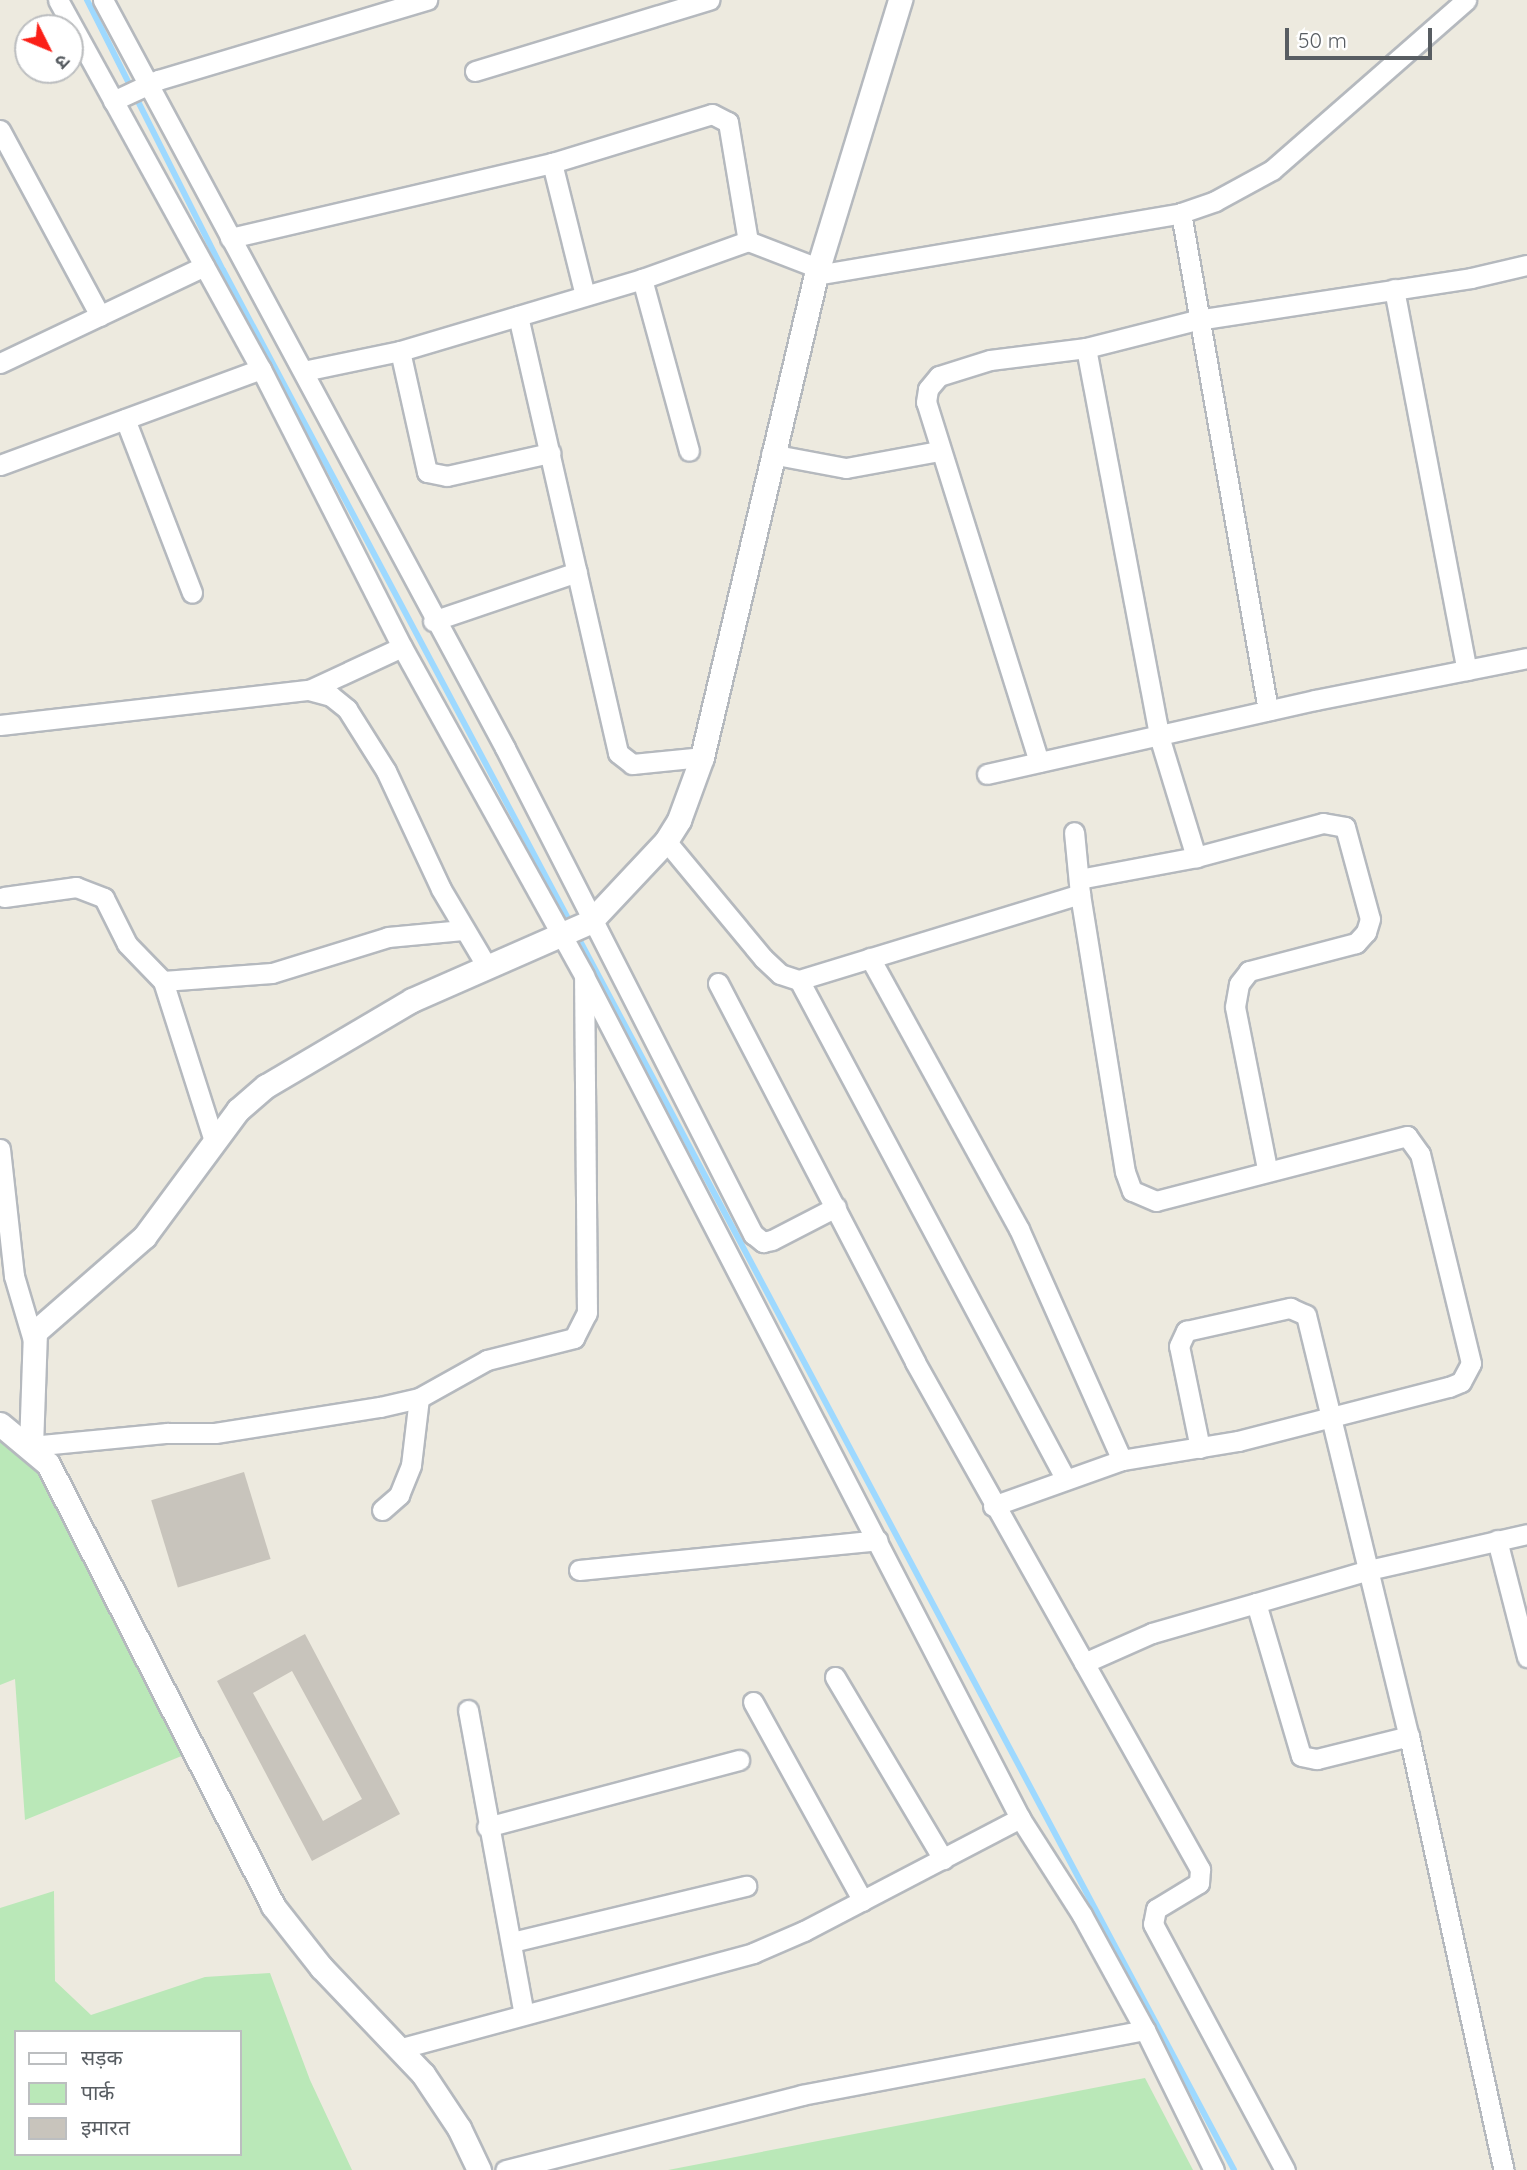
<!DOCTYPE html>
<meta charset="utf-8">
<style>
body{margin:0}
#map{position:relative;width:1527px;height:2170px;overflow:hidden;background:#edeadf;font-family:Quicksand,"Noto Sans Devanagari",sans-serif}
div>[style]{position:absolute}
.green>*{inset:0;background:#bae8b8}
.stream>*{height:6px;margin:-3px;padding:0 3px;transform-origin:3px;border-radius:3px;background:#9ed9ff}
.building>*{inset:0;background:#c8c4bc;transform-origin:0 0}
.roads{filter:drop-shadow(2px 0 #b5b9be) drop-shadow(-2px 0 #b5b9be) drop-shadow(0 2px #b5b9be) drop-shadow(0 -2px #b5b9be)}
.minor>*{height:19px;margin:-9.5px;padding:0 9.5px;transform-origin:9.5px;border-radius:9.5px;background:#fff}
.tertiary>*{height:23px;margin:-11.5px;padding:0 11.5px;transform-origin:11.5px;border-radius:11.5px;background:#fff}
span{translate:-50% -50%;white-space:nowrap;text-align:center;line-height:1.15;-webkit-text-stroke:5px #fff;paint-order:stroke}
.legend{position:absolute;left:14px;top:2030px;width:228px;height:126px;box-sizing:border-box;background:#fff;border:2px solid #bcbec0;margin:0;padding:9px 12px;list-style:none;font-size:21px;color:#585d62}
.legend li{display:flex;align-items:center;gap:14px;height:35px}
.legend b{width:35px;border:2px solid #bcbec0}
.north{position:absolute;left:14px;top:14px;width:70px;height:70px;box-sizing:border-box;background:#fff;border:2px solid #bcbec0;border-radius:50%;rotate:133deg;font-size:19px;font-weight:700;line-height:28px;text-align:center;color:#585d62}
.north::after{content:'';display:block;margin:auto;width:24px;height:32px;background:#fb2018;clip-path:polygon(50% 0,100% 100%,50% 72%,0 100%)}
.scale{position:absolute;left:1285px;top:28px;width:147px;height:32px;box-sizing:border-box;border:4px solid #585d62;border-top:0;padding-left:9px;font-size:21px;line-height:24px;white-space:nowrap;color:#585d62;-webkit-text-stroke:5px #fff;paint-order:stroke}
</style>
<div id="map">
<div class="green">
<i style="clip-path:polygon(0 1439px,31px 1459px,184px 1755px,25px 1820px,15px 1679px,0 1685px)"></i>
<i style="clip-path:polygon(evenodd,54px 1891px,55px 1981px,91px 2015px,205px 1977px,270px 1973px,310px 2080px,352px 2170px,0 2170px,0 1908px,54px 1891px,16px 2032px,240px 2032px,240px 2154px,16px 2154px,16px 2032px)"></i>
<i style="clip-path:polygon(1145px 2078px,1193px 2170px,668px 2170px)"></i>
</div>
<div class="stream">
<i style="left:87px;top:0;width:302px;rotate:63.3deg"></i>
<i style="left:223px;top:270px;width:2152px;rotate:61.98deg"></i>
</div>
<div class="building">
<i style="left:244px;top:1472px;width:91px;height:97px;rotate:73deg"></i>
<i style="clip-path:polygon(evenodd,305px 1634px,400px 1814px,312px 1861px,217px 1681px,305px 1634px,292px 1671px,362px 1799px,323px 1821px,253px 1693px,292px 1671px)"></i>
</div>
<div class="roads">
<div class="minor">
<i style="left:58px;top:0;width:421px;rotate:61.2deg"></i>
<i style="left:261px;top:369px;width:312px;rotate:63.1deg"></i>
<i style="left:402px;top:647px;width:376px;rotate:61deg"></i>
<i style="left:584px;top:976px;width:948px;rotate:62.62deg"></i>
<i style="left:1020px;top:1818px;width:115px;rotate:57.4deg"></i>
<i style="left:1082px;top:1915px;width:131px;rotate:61.3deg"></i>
<i style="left:1145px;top:2030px;width:349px;rotate:169.3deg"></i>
<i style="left:802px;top:2095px;width:306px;rotate:165.8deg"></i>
<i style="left:103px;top:0;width:849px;rotate:61.74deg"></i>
<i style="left:505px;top:748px;width:546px;rotate:62.97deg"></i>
<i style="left:753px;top:1234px;width:13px;rotate:39deg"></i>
<i style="left:763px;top:1242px;width:9px;rotate:-13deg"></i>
<i style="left:772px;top:1240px;width:72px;rotate:-27.3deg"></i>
<i style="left:475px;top:71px;width:245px;rotate:-16.9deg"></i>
<i style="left:113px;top:101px;width:50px;rotate:-25deg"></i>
<i style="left:158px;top:80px;width:281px;rotate:-16.6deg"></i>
<i style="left:0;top:130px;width:211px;rotate:61.7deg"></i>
<i style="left:552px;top:163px;width:136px;rotate:76deg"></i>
<i style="left:1181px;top:213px;width:505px;rotate:80.07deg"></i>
<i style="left:230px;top:238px;width:331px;rotate:-13.1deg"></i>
<i style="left:552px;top:163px;width:167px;rotate:-17deg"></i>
<i style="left:712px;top:114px;width:18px;rotate:27deg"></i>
<i style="left:728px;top:122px;width:121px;rotate:80.5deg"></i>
<i style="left:748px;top:241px;width:113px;rotate:160.3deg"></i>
<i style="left:642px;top:279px;width:252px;rotate:163.4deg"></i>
<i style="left:400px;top:351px;width:99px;rotate:168.3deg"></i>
<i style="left:748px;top:241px;width:75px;rotate:21.1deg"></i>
<i style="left:816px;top:275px;width:370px;rotate:-9.6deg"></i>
<i style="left:1181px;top:213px;width:36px;rotate:-19deg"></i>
<i style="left:1215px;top:201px;width:65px;rotate:-28.5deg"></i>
<i style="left:1272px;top:170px;width:258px;rotate:-41.2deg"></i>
<i style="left:642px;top:279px;width:178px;rotate:74.7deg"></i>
<i style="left:1394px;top:289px;width:388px;rotate:79.2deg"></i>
<i style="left:518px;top:316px;width:448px;rotate:77.1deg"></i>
<i style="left:618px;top:753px;width:18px;rotate:38deg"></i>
<i style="left:632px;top:764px;width:70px;rotate:-5.7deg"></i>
<i style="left:1086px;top:348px;width:395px;rotate:79.3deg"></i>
<i style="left:1159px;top:736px;width:127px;rotate:73deg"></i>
<i style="left:400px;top:351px;width:124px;rotate:77.4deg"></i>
<i style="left:427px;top:472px;width:20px;rotate:11deg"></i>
<i style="left:447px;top:476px;width:106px;rotate:-12.6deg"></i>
<i style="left:0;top:363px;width:226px;rotate:-25.4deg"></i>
<i style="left:125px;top:419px;width:186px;rotate:68.9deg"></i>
<i style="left:771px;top:454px;width:76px;rotate:10.6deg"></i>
<i style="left:846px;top:468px;width:95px;rotate:-10.4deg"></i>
<i style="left:0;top:465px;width:278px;rotate:-20.2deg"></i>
<i style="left:433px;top:621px;width:152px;rotate:-18.8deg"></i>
<i style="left:309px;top:690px;width:102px;rotate:-24.8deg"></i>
<i style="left:0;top:725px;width:311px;rotate:-6.5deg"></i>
<i style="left:309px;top:690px;width:23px;rotate:15deg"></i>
<i style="left:331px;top:696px;width:21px;rotate:39deg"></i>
<i style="left:347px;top:709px;width:73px;rotate:57.8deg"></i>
<i style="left:386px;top:771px;width:130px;rotate:65deg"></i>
<i style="left:441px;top:889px;width:88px;rotate:59.4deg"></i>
<i style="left:1039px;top:762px;width:377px;rotate:-107.4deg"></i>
<i style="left:926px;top:402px;width:13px;rotate:-81deg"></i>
<i style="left:928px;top:389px;width:17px;rotate:-50deg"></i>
<i style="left:939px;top:376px;width:53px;rotate:-17.4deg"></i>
<i style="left:990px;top:360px;width:97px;rotate:-7.1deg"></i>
<i style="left:1086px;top:348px;width:114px;rotate:-14.2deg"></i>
<i style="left:1197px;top:320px;width:277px;rotate:-8.7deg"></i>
<i style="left:1471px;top:278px;width:57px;rotate:-13.1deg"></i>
<i style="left:987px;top:774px;width:336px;rotate:-12.7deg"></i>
<i style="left:1315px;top:700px;width:216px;rotate:-11.2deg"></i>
<i style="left:666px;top:841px;width:152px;rotate:50.3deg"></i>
<i style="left:763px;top:958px;width:23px;rotate:43deg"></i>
<i style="left:780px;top:974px;width:20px;rotate:18deg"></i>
<i style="left:799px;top:980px;width:294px;rotate:-17deg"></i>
<i style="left:1079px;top:879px;width:119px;rotate:-10.6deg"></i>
<i style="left:1196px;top:857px;width:131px;rotate:-15deg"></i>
<i style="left:1323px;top:823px;width:22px;rotate:10deg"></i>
<i style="left:1345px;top:827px;width:95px;rotate:74.8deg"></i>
<i style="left:1370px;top:919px;width:14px;rotate:107deg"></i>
<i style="left:1366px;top:932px;width:15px;rotate:132deg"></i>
<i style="left:1356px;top:943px;width:111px;rotate:165.3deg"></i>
<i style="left:1249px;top:971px;width:16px;rotate:128deg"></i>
<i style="left:1239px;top:984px;width:23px;rotate:100deg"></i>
<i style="left:1235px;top:1007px;width:165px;rotate:78.8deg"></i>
<i style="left:4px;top:897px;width:73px;rotate:-7.9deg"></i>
<i style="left:76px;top:887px;width:30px;rotate:21deg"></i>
<i style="left:104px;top:898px;width:51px;rotate:63.4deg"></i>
<i style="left:127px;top:944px;width:52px;rotate:45.8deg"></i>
<i style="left:163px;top:981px;width:168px;rotate:72.3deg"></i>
<i style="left:870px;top:958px;width:309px;rotate:61.2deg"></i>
<i style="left:1019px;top:1229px;width:253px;rotate:66deg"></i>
<i style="left:799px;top:980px;width:565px;rotate:61.89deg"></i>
<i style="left:163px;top:981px;width:109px;rotate:-4.2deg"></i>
<i style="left:272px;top:973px;width:121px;rotate:-17.2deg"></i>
<i style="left:388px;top:937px;width:75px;rotate:-5.3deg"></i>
<i style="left:718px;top:983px;width:427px;rotate:62.5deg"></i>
<i style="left:915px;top:1362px;width:582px;rotate:60.66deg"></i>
<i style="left:1200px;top:1869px;width:14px;rotate:94deg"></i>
<i style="left:1199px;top:1883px;width:50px;rotate:148.8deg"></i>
<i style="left:1156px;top:1909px;width:15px;rotate:101deg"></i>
<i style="left:1153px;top:1924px;width:279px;rotate:61.8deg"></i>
<i style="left:0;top:1149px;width:128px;rotate:83.7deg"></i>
<i style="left:14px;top:1276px;width:74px;rotate:73.5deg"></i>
<i style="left:31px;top:1446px;width:137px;rotate:-5.5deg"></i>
<i style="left:167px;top:1433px;width:48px"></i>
<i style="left:215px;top:1433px;width:167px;rotate:-9deg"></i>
<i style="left:380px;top:1407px;width:40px;rotate:-13deg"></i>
<i style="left:419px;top:1398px;width:78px;rotate:-29.2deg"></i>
<i style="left:487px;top:1360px;width:90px;rotate:-14.2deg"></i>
<i style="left:574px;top:1338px;width:28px;rotate:-63deg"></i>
<i style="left:587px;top:1313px;width:333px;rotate:-90.5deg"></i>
<i style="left:1200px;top:1448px;width:104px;rotate:-101.6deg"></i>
<i style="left:1179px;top:1346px;width:17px;rotate:-65deg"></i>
<i style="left:1186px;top:1331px;width:107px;rotate:-12.5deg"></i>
<i style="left:1290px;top:1308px;width:17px;rotate:24deg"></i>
<i style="left:1306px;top:1315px;width:433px;rotate:76.3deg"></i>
<i style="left:1409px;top:1736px;width:444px;rotate:77.7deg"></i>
<i style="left:993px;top:1506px;width:137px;rotate:-19.6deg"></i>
<i style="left:1122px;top:1460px;width:118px;rotate:-9.3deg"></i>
<i style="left:1238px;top:1441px;width:218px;rotate:-14.4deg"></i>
<i style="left:1449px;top:1387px;width:13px;rotate:-23deg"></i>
<i style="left:1461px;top:1382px;width:21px;rotate:-62deg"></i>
<i style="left:1471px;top:1363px;width:215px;rotate:-103.7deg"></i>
<i style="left:1420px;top:1154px;width:22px;rotate:-126deg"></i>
<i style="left:1407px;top:1136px;width:259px;rotate:165.5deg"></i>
<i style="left:1156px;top:1201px;width:26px;rotate:-157deg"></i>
<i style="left:1132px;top:1191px;width:20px;rotate:-110deg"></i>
<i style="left:1125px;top:1172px;width:282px;rotate:-99.2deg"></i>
<i style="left:1080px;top:894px;width:62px;rotate:-95.5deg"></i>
<i style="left:382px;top:1510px;width:23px;rotate:-41deg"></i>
<i style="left:399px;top:1495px;width:32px;rotate:-68deg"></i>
<i style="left:411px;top:1465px;width:67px;rotate:-83.2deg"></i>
<i style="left:1497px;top:1540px;width:121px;rotate:75.6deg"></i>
<i style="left:579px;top:1570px;width:300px;rotate:-5.7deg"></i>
<i style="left:1256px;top:1603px;width:159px;rotate:73.6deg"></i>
<i style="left:1301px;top:1756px;width:16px;rotate:11deg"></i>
<i style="left:1317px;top:1759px;width:95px;rotate:-14deg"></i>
<i style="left:1084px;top:1663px;width:74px;rotate:-23.8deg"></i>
<i style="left:1152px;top:1633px;width:108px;rotate:-16.1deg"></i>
<i style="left:1256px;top:1603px;width:118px;rotate:-16.3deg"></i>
<i style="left:1369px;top:1570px;width:162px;rotate:-12.8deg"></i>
<i style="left:835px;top:1677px;width:212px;rotate:59.3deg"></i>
<i style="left:753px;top:1702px;width:227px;rotate:61.1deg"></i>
<i style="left:468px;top:1710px;width:309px;rotate:79.6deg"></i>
<i style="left:487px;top:1827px;width:261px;rotate:-14.9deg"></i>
<i style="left:512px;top:1942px;width:241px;rotate:-13.5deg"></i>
<i style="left:1145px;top:2030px;width:156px;rotate:63.8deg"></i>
<i style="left:402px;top:2048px;width:364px;rotate:-15.1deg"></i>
<i style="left:753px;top:1953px;width:56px;rotate:-23.3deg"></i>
<i style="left:804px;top:1931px;width:244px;rotate:-27.6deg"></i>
</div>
<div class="tertiary">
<i style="left:0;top:1424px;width:62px;rotate:39.8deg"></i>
<i style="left:48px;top:1464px;width:496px;rotate:63deg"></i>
<i style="left:273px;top:1906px;width:78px;rotate:51.8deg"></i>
<i style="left:321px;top:1967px;width:148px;rotate:46.4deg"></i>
<i style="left:423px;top:2074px;width:65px;rotate:56.3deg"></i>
<i style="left:459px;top:2128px;width:47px;rotate:64.5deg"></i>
<i style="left:31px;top:1446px;width:114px;rotate:-88deg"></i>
<i style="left:35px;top:1332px;width:145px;rotate:-41.1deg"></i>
<i style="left:144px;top:1237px;width:158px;rotate:-53.5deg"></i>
<i style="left:238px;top:1110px;width:37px;rotate:-41deg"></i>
<i style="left:266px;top:1086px;width:169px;rotate:-30.5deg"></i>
<i style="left:412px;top:1000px;width:194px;rotate:-23.7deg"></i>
<i style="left:590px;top:922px;width:111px;rotate:-46.8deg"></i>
<i style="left:666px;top:841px;width:25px;rotate:-58deg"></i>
<i style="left:679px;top:820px;width:67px;rotate:-69.9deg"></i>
<i style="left:702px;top:757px;width:495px;rotate:-76.7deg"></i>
<i style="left:816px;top:275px;width:288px;rotate:-73deg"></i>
</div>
</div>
<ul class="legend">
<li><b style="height:9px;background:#fff"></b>सड़क</li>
<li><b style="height:19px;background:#bae8b8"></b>पार्क</li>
<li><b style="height:19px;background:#c8c4bc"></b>इमारत</li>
</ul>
<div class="north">उ</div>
<div class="scale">50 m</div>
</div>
